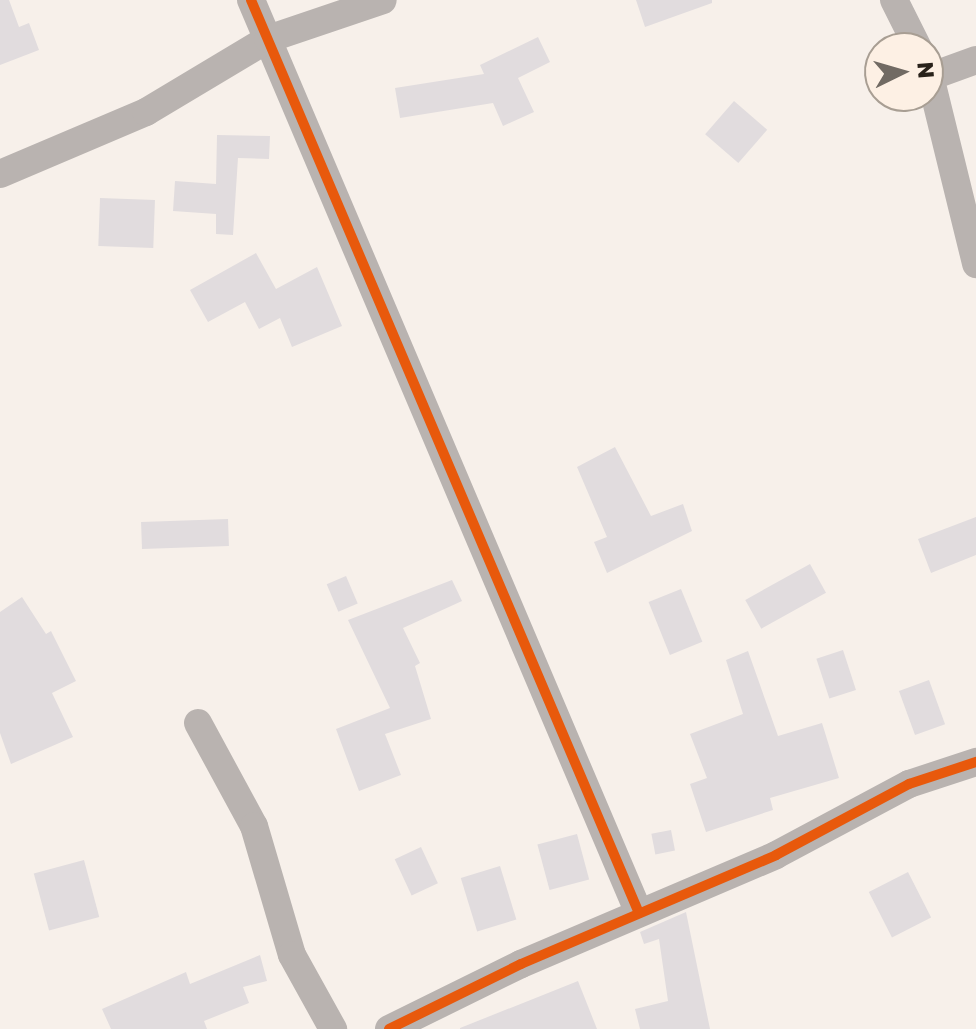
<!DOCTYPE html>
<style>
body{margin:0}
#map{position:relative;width:976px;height:1029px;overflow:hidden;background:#f7f0ea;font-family:"Golos Text",sans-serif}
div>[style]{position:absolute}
.building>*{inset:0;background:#e1dcde;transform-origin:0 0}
.street>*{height:28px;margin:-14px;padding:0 14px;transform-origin:14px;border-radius:14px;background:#b9b3b0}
.cycleway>*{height:10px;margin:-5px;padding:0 5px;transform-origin:5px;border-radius:5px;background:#e8590c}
span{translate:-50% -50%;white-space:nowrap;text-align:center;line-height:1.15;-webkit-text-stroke:6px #fdf0e4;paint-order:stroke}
.north{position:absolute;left:864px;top:32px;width:80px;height:80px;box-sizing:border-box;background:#fdf0e4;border:2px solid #a89e93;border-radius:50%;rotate:85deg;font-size:22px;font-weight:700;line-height:32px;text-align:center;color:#29221a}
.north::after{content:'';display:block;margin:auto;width:28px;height:36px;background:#716a63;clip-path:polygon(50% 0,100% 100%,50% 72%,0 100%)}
</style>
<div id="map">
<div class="building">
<i style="clip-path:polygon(0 0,9px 0,19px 27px,29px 23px,39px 50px,0 65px)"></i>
<i style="clip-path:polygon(636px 0,712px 0,712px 3px,645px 27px)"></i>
<i style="clip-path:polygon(538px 37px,550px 62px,518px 78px,534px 112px,503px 126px,493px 103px,400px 118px,395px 88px,484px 74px,480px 65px)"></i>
<i style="left:734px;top:101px;width:44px;height:44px;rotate:41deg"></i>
<i style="clip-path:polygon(217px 135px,270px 136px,269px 159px,238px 158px,233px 235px,216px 234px,216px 214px,173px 211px,175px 181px,216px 184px)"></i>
<i style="left:100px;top:198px;width:55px;height:48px;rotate:2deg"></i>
<i style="clip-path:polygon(256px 253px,276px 289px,317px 267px,342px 326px,292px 347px,280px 318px,259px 329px,245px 302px,208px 322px,190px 290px)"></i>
<i style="clip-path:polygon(615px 447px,651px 516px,683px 504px,692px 531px,607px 573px,594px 542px,607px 537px,577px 467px)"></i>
<i style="clip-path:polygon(976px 517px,976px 555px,931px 573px,918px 539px)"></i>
<i style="left:228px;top:519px;width:27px;height:87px;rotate:88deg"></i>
<i style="left:810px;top:564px;width:33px;height:74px;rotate:61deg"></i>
<i style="left:346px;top:576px;width:30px;height:21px;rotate:67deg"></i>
<i style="clip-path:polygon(452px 580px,462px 601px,403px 628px,420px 663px,415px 666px,431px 719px,385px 734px,401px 775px,359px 791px,336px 729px,390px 708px,348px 620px)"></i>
<i style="left:681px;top:589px;width:57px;height:35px;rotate:68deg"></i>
<i style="clip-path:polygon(22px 597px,46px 634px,51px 631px,76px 681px,52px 693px,73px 737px,11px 764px,0 733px,0 612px)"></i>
<i style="left:843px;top:650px;width:42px;height:28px;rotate:72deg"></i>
<i style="clip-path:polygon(748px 651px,778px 736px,822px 723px,839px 778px,770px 798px,773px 810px,706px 832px,690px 784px,707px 778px,690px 734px,743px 714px,726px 660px)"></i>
<i style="left:929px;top:680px;width:47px;height:32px;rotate:70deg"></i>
<i style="left:671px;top:830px;width:21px;height:20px;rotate:79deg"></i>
<i style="left:577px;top:834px;width:47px;height:41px;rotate:75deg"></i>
<i style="left:421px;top:847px;width:40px;height:29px;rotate:65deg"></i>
<i style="left:84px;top:860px;width:59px;height:52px;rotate:75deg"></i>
<i style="left:500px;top:866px;width:56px;height:41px;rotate:73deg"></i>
<i style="left:908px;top:872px;width:51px;height:44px;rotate:63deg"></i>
<i style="clip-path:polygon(686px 912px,710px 1029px,640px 1029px,635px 1009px,668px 1001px,659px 939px,644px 944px,640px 932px)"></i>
<i style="clip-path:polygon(260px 955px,267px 981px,243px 987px,249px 1003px,204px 1021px,207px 1029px,111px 1029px,102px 1009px,186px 972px,190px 984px)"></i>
<i style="clip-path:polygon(578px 981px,597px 1029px,460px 1029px,460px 1028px)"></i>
</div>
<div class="street">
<i style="left:251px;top:0;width:992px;rotate:66.98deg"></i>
<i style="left:894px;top:0;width:54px;rotate:63.4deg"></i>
<i style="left:928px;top:68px;width:202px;rotate:76.2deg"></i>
<i style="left:932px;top:76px;width:47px;rotate:-20deg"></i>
<i style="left:0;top:174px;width:159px;rotate:-23deg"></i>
<i style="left:146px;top:112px;width:142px;rotate:-30.9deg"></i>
<i style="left:268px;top:39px;width:121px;rotate:-18.7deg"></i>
<i style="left:198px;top:723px;width:117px;rotate:61.5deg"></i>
<i style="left:254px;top:826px;width:134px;rotate:73.6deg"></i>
<i style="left:292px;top:955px;width:85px;rotate:61deg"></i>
<i style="left:389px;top:1029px;width:147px;rotate:-26.2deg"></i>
<i style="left:521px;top:964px;width:277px;rotate:-23.1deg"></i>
<i style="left:776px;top:855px;width:151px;rotate:-28.1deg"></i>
<i style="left:909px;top:784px;width:71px;rotate:-18.2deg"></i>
</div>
<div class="cycleway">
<i style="left:251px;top:0;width:992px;rotate:66.98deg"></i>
<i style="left:389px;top:1029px;width:147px;rotate:-26.2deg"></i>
<i style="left:521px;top:964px;width:277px;rotate:-23.1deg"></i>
<i style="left:776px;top:855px;width:151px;rotate:-28.1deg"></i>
<i style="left:909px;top:784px;width:71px;rotate:-18.2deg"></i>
</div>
<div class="north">N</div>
</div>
